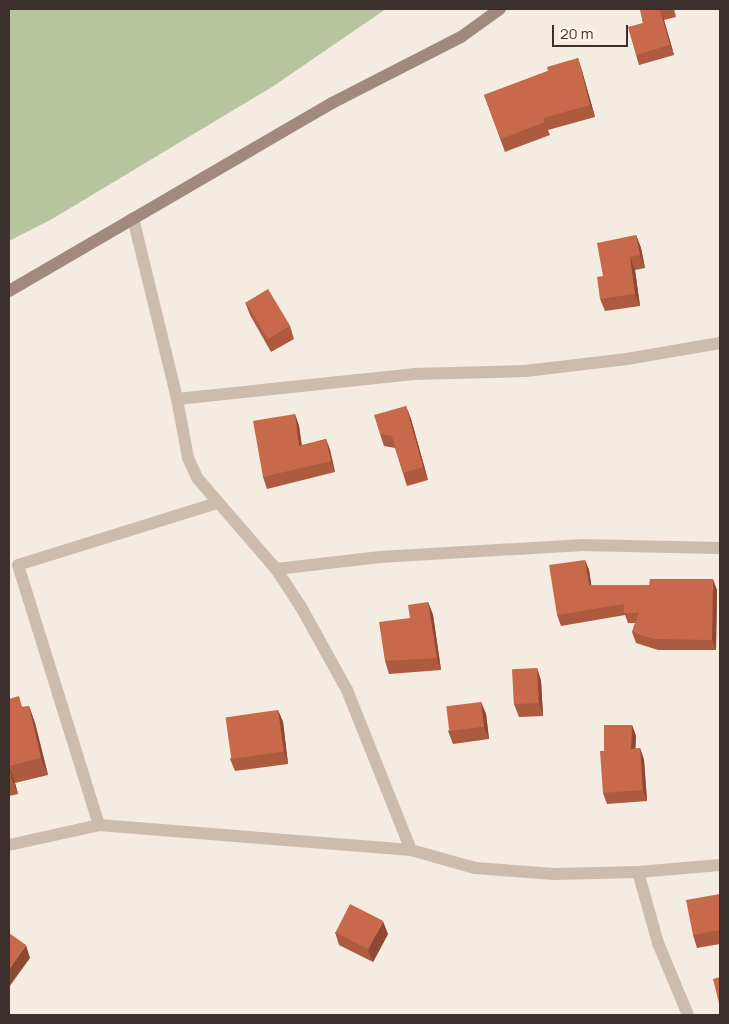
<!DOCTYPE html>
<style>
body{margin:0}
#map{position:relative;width:729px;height:1024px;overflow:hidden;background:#f4ebe1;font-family:Manrope,sans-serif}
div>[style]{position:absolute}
.green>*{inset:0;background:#b8c4a0}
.street>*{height:12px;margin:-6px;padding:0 6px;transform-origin:6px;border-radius:6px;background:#cdbbac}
.secondary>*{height:12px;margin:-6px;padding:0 6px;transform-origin:6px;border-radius:6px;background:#a18a7d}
.wall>*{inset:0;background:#ac5a40}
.shaded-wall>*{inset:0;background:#8c4a34}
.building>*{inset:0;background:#c8694b;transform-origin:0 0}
span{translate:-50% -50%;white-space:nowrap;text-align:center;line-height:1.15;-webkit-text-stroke:5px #fbf5ee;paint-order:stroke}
.frame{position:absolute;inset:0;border:10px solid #3b302b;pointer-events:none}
.scale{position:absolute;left:552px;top:25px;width:76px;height:22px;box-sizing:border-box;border:2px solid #3b302b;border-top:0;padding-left:6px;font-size:15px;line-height:18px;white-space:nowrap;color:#3b302b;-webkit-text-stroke:4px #fbf5ee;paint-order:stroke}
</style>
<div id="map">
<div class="green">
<i style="clip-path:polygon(9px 9px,386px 9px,272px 87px,52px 219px,9px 241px)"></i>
</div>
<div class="street">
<i style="left:133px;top:218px;width:186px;rotate:76.3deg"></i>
<i style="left:177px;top:399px;width:60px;rotate:79.4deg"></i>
<i style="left:188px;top:458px;width:23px;rotate:65deg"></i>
<i style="left:198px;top:479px;width:119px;rotate:49.1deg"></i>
<i style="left:276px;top:569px;width:45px;rotate:56.7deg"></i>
<i style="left:301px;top:607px;width:95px;rotate:61deg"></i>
<i style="left:347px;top:690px;width:172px;rotate:68.2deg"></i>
<i style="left:177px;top:399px;width:238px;rotate:-6deg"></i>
<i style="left:414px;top:374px;width:111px;rotate:-1.5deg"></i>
<i style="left:525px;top:371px;width:103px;rotate:-6.7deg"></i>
<i style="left:627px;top:359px;width:94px;rotate:-9.8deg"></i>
<i style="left:217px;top:503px;width:208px;rotate:162.7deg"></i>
<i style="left:18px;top:565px;width:272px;rotate:72.7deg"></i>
<i style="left:99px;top:825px;width:313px;rotate:4.6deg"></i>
<i style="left:411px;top:850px;width:66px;rotate:15.7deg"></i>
<i style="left:475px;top:868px;width:79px;rotate:4.3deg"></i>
<i style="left:554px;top:874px;width:84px;rotate:-1.4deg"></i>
<i style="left:638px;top:872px;width:82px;rotate:-4.9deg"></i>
<i style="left:276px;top:569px;width:105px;rotate:-6.6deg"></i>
<i style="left:380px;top:557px;width:200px;rotate:-3.4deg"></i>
<i style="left:580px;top:545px;width:140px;rotate:1.2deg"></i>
<i style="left:9px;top:845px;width:92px;rotate:-12.5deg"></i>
<i style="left:638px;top:872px;width:74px;rotate:74.3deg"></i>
<i style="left:658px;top:943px;width:78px;rotate:67.4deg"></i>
</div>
<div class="secondary">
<i style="left:9px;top:291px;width:374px;rotate:-30.2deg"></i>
<i style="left:332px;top:103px;width:145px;rotate:-27.1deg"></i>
<i style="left:461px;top:37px;width:48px;rotate:-35.7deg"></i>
</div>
<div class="wall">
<i style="clip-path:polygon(640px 9px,674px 9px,676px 17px,664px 20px,674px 55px,639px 65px,636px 55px,643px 23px)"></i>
<i style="clip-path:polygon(578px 58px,582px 71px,595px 117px,548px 130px,550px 135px,505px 152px,484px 95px,548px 71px)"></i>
<i style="clip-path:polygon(636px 235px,641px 248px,645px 268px,635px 270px,640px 306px,605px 311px,600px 299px,603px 276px)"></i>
<i style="clip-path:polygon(245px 302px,290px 326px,294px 339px,271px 352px,250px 315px)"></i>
<i style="clip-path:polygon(406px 406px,411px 419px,428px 480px,407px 486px,395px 448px,384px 446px,380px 434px)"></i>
<i style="clip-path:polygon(295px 414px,299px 426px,302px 445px,326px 439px,330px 450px,335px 472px,267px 489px,263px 477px)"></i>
<i style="clip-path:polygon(585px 560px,589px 570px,591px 585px,717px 590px,716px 650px,658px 650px,636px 643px,632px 632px,635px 623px,628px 623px,625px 615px,561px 626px,557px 615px)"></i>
<i style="clip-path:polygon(428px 602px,433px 615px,441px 670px,389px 674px,385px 661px,410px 618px)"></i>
<i style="clip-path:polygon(537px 668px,541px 681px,543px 716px,519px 717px,514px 704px)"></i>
<i style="clip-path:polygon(9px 699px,23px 707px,29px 706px,35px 723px,48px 775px,15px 783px,18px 794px,9px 796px)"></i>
<i style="clip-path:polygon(481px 702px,486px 714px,489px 739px,453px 744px,448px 731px)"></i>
<i style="clip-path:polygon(278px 710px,283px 722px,288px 764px,235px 771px,230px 759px)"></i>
<i style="clip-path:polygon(632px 725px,636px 736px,635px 749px,640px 748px,644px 760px,647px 801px,607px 804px,603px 793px,604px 751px)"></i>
<i style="clip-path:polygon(720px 895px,720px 944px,697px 948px,693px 935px)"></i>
<i style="clip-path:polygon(335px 932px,388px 934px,373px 962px,339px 945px)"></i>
</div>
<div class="shaded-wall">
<i style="clip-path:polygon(660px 10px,664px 20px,674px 55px,670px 45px)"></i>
<i style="clip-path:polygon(578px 58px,582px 71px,595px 117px,590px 105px)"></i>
<i style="clip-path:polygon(636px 235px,641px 248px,645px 268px,640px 255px)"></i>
<i style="clip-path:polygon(630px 257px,635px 270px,640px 306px,635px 294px)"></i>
<i style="clip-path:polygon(406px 406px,411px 419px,428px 480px,423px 467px)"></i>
<i style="clip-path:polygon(295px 414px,299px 426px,303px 458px,299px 446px)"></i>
<i style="clip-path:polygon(326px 439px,330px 450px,335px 472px,331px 461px)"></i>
<i style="clip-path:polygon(585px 560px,589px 570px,593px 595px,589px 585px)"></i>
<i style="clip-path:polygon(713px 579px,717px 590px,716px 650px,712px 640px)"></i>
<i style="clip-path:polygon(428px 602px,433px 615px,441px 670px,437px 658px)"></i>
<i style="clip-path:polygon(537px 668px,541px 681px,543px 716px,539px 703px)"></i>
<i style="clip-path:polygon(481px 702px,486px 714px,489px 739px,484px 727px)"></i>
<i style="clip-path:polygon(29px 706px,35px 723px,48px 775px,41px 758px)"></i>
<i style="clip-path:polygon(278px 710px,283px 722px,288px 764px,284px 752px)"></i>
<i style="clip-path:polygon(632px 725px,636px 736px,635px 760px,631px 749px)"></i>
<i style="clip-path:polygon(640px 748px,644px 760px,647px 801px,643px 790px)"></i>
<i style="clip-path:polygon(9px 766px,15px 783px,18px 794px,11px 777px)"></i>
<i style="clip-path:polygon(383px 921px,388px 934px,373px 962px,368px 950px)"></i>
<i style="clip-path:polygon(26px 945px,30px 958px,9px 987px,9px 969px)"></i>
</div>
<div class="building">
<i style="clip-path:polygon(640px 9px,664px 9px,660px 10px,670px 45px,636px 55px,628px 27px,643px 23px)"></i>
<i style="clip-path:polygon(578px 58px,590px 105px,543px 118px,545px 122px,501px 139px,484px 95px,548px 71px,547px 67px)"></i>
<i style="clip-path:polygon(636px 235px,640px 255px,630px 257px,635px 294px,600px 299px,597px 277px,603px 276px,597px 243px)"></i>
<i style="left:268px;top:289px;width:43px;height:26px;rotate:59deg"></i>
<i style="clip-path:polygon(406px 406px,423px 467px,403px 473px,392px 436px,380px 434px,374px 415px)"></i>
<i style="clip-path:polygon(295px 414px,299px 446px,326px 439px,331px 461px,263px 477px,253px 421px)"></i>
<i style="clip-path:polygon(585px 560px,589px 585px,649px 585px,650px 579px,713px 579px,712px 640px,654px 639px,632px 632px,639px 613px,624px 613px,624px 604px,557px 615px,549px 565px)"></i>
<i style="clip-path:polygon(428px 602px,437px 658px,385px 661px,379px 622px,410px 618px,408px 605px)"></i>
<i style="left:537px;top:668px;width:35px;height:25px;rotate:87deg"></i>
<i style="clip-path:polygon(19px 696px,22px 707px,29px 706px,41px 758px,9px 766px,9px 699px)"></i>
<i style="left:481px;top:702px;width:25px;height:35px;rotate:83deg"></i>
<i style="left:278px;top:710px;width:42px;height:53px;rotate:82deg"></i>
<i style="clip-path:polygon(604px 725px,632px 725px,631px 749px,640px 748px,643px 790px,603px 793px,600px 751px,604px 751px)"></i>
<i style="clip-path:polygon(9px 767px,11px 777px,9px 777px)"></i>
<i style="clip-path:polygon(720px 894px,720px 930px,693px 935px,686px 900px)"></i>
<i style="left:350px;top:904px;width:37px;height:32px;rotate:27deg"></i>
<i style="clip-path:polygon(9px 933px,26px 945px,9px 969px)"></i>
<i style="clip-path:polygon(720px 977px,720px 1007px,713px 979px)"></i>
</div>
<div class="frame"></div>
<div class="scale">20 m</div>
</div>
